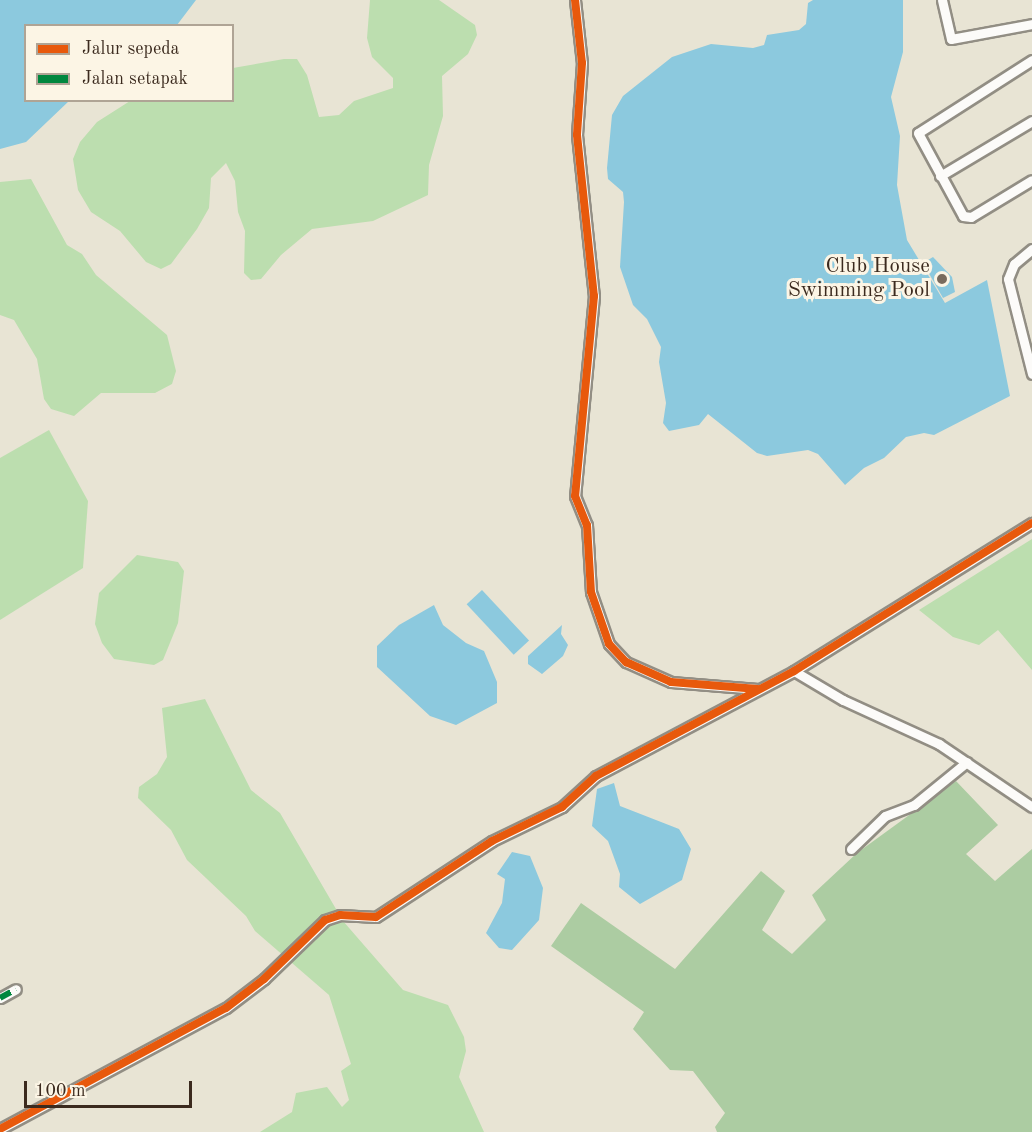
<!DOCTYPE html>
<style>
body{margin:0}
#map{position:relative;width:1032px;height:1132px;overflow:hidden;background:#e8e4d4;font-family:"Old Standard TT",serif}
div>[style]{position:absolute}
.green>*{inset:0;background:#bcdeaf}
.forest>*{inset:0;background:#accca2}
.water>*{inset:0;background:#8cc9de;transform-origin:0 0}
.roads{filter:drop-shadow(2px 0 #928e84) drop-shadow(-2px 0 #928e84) drop-shadow(0 2px #928e84) drop-shadow(0 -2px #928e84)}
.street>*{height:9px;margin:-4.5px;padding:0 4.5px;transform-origin:4.5px;border-radius:4.5px;background:#fcfbf9}
.quiet>*{height:6px;margin-top:-3px;transform-origin:0;background:repeating-linear-gradient(90deg,#00873e 0 12px,transparent 0 18px)}
.cycleway>*{height:8px;margin:-4px;padding:0 4px;transform-origin:4px;border-radius:4px;background:#e8590c}
.dots>*{width:16px;height:16px;translate:-50% -50%;box-sizing:border-box;border:3px solid #fcf5e5;border-radius:50%}
span{translate:-50% -50%;white-space:nowrap;text-align:center;line-height:1.15;-webkit-text-stroke:6px #fcf5e5;paint-order:stroke}
.poi-label{font-size:21px;color:#3b2a1e}
.right{translate:-100% -50%;text-align:right}
.legend{position:absolute;left:24px;top:24px;width:210px;height:78px;box-sizing:border-box;background:#fcf5e5;border:2px solid #afa495;margin:0;padding:8px 10px;list-style:none;font-size:18px;color:#3b2a1e}
.legend li{display:flex;align-items:center;gap:12px;height:30px}
.legend b{width:30px;border:2px solid #afa495}
.scale{position:absolute;left:24px;top:1081px;width:168px;height:27px;box-sizing:border-box;border:3px solid #3b2a1e;border-top:0;padding-left:8px;font-size:18px;line-height:21px;white-space:nowrap;color:#3b2a1e;-webkit-text-stroke:4px #fcf5e5;paint-order:stroke}
</style>
<div id="map">
<div class="green">
<i style="clip-path:polygon(370px 0,439px 0,475px 25px,477px 35px,468px 54px,442px 76px,443px 116px,429px 165px,428px 195px,373px 221px,312px 229px,281px 255px,261px 279px,251px 280px,244px 273px,245px 231px,238px 212px,235px 181px,226px 163px,211px 178px,209px 208px,197px 229px,171px 264px,161px 269px,146px 262px,120px 231px,91px 212px,78px 190px,73px 159px,80px 142px,97px 122px,130px 101px,232px 100px,233px 68px,284px 59px,297px 59px,307px 75px,319px 117px,339px 115px,354px 101px,393px 88px,393px 78px,372px 57px,367px 38px)"></i>
<i style="clip-path:polygon(31px 179px,67px 245px,82px 254px,96px 275px,167px 335px,176px 371px,172px 384px,155px 393px,101px 393px,74px 416px,51px 409px,44px 399px,37px 359px,14px 320px,0 315px,0 182px)"></i>
<i style="clip-path:polygon(49px 430px,88px 501px,83px 568px,0 620px,0 458px)"></i>
<i style="clip-path:polygon(1032px 539px,1032px 670px,998px 630px,979px 645px,953px 637px,919px 610px)"></i>
<i style="clip-path:polygon(137px 555px,178px 562px,184px 571px,178px 623px,163px 660px,154px 665px,114px 659px,102px 643px,95px 624px,99px 593px)"></i>
<i style="clip-path:polygon(205px 699px,251px 790px,280px 813px,343px 921px,403px 990px,448px 1005px,464px 1037px,466px 1051px,459px 1077px,484px 1132px,260px 1132px,292px 1112px,296px 1093px,327px 1087px,342px 1107px,349px 1100px,341px 1071px,351px 1064px,329px 995px,255px 931px,246px 916px,187px 860px,171px 830px,138px 798px,139px 787px,157px 774px,167px 757px,162px 708px)"></i>
</div>
<div class="forest">
<i style="clip-path:polygon(956px 781px,998px 825px,966px 854px,995px 881px,1032px 849px,1032px 1132px,717px 1132px,715px 1127px,725px 1113px,693px 1071px,670px 1070px,633px 1029px,644px 1012px,551px 946px,581px 903px,675px 969px,761px 871px,785px 891px,762px 930px,792px 954px,826px 920px,812px 895px,857px 853px)"></i>
</div>
<div class="water">
<i style="clip-path:polygon(0 0,196px 0,177px 25px,26px 26px,26px 100px,69px 101px,26px 142px,0 149px)"></i>
<i style="clip-path:polygon(813px 0,903px 0,903px 52px,891px 97px,900px 136px,897px 185px,907px 240px,945px 303px,987px 280px,1010px 396px,934px 435px,924px 433px,906px 437px,884px 458px,864px 468px,845px 485px,818px 454px,808px 450px,767px 456px,757px 453px,708px 414px,699px 425px,669px 431px,663px 423px,666px 403px,659px 362px,661px 347px,647px 319px,633px 305px,620px 267px,624px 202px,623px 192px,608px 179px,607px 168px,612px 115px,623px 96px,672px 57px,711px 44px,753px 48px,764px 45px,767px 35px,799px 30px,806px 24px,808px 3px)"></i>
<i style="clip-path:polygon(933px 257px,952px 277px,955px 292px,943px 298px,923px 263px)"></i>
<i style="left:482px;top:590px;width:69px;height:21px;rotate:47deg"></i>
<i style="clip-path:polygon(434px 605px,443px 625px,466px 643px,484px 651px,497px 682px,497px 703px,456px 725px,430px 716px,377px 667px,377px 646px,399px 625px)"></i>
<i style="clip-path:polygon(562px 625px,561px 634px,568px 645px,563px 656px,542px 674px,528px 664px,528px 656px)"></i>
<i style="clip-path:polygon(614px 783px,620px 806px,679px 829px,691px 849px,682px 880px,640px 904px,619px 887px,620px 874px,608px 841px,592px 826px,597px 789px)"></i>
<i style="clip-path:polygon(512px 852px,530px 856px,543px 888px,539px 920px,512px 950px,499px 948px,486px 933px,502px 903px,505px 879px,497px 874px)"></i>
</div>
<div class="roads">
<div class="street">
<i style="left:575px;top:0;width:63px;rotate:83.7deg"></i>
<i style="left:582px;top:63px;width:72px;rotate:94deg"></i>
<i style="left:577px;top:135px;width:162px;rotate:84deg"></i>
<i style="left:594px;top:296px;width:201px;rotate:95.4deg"></i>
<i style="left:575px;top:496px;width:31px;rotate:68deg"></i>
<i style="left:587px;top:525px;width:67px;rotate:86.6deg"></i>
<i style="left:591px;top:592px;width:55px;rotate:70.9deg"></i>
<i style="left:609px;top:644px;width:25px;rotate:47deg"></i>
<i style="left:626px;top:662px;width:49px;rotate:24deg"></i>
<i style="left:671px;top:682px;width:87px;rotate:4.6deg"></i>
<i style="left:942px;top:0;width:40px;rotate:77deg"></i>
<i style="left:951px;top:39px;width:82px;rotate:-10.5deg"></i>
<i style="left:1032px;top:60px;width:135px;rotate:147.4deg"></i>
<i style="left:918px;top:133px;width:94px;rotate:61.5deg"></i>
<i style="left:963px;top:216px;width:8px;rotate:7deg"></i>
<i style="left:971px;top:217px;width:71px;rotate:-31.2deg"></i>
<i style="left:940px;top:176px;width:107px;rotate:-30.9deg"></i>
<i style="left:1032px;top:249px;width:23px;rotate:140deg"></i>
<i style="left:1014px;top:264px;width:16px;rotate:112deg"></i>
<i style="left:1008px;top:279px;width:98px;rotate:75.8deg"></i>
<i style="left:794px;top:671px;width:57px;rotate:30.6deg"></i>
<i style="left:843px;top:700px;width:106px;rotate:24.6deg"></i>
<i style="left:939px;top:744px;width:112px;rotate:34.1deg"></i>
<i style="left:851px;top:849px;width:47px;rotate:-44.1deg"></i>
<i style="left:885px;top:816px;width:31px;rotate:-21deg"></i>
<i style="left:914px;top:805px;width:68px;rotate:-39.1deg"></i>
<i style="left:0;top:998px;width:18px;rotate:-29deg"></i>
<i style="left:0;top:1129px;width:256px;rotate:-28.2deg"></i>
<i style="left:226px;top:1008px;width:48px;rotate:-37.3deg"></i>
<i style="left:264px;top:979px;width:85px;rotate:-44deg"></i>
<i style="left:325px;top:920px;width:16px;rotate:-18deg"></i>
<i style="left:340px;top:915px;width:36px;rotate:3deg"></i>
<i style="left:376px;top:917px;width:139px;rotate:-33.2deg"></i>
<i style="left:492px;top:841px;width:78px;rotate:-25.9deg"></i>
<i style="left:562px;top:807px;width:46px;rotate:-42.4deg"></i>
<i style="left:596px;top:776px;width:224px;rotate:-27.9deg"></i>
<i style="left:794px;top:671px;width:280px;rotate:-31.9deg"></i>
</div>
</div>
<div class="quiet">
<i style="left:0;top:998px;width:18px;rotate:-29deg"></i>
</div>
<div class="cycleway">
<i style="left:575px;top:0;width:63px;rotate:83.7deg"></i>
<i style="left:582px;top:63px;width:72px;rotate:94deg"></i>
<i style="left:577px;top:135px;width:162px;rotate:84deg"></i>
<i style="left:594px;top:296px;width:201px;rotate:95.4deg"></i>
<i style="left:575px;top:496px;width:31px;rotate:68deg"></i>
<i style="left:587px;top:525px;width:67px;rotate:86.6deg"></i>
<i style="left:591px;top:592px;width:55px;rotate:70.9deg"></i>
<i style="left:609px;top:644px;width:25px;rotate:47deg"></i>
<i style="left:626px;top:662px;width:49px;rotate:24deg"></i>
<i style="left:671px;top:682px;width:87px;rotate:4.6deg"></i>
<i style="left:0;top:1129px;width:256px;rotate:-28.2deg"></i>
<i style="left:226px;top:1008px;width:48px;rotate:-37.3deg"></i>
<i style="left:264px;top:979px;width:85px;rotate:-44deg"></i>
<i style="left:325px;top:920px;width:16px;rotate:-18deg"></i>
<i style="left:340px;top:915px;width:36px;rotate:3deg"></i>
<i style="left:376px;top:917px;width:139px;rotate:-33.2deg"></i>
<i style="left:492px;top:841px;width:78px;rotate:-25.9deg"></i>
<i style="left:562px;top:807px;width:46px;rotate:-42.4deg"></i>
<i style="left:596px;top:776px;width:224px;rotate:-27.9deg"></i>
<i style="left:794px;top:671px;width:280px;rotate:-31.9deg"></i>
</div>
<div class="dots">
<i style="left:942px;top:279px;background:#786b5e"></i>
</div>
<div class="poi-label">
<span class="right" style="left:930px;top:279px">Club House<br>Swimming Pool</span>
</div>
<ul class="legend">
<li><b style="height:8px;background:#e8590c"></b>Jalur sepeda</li>
<li><b style="height:8px;background:#00873e"></b>Jalan setapak</li>
</ul>
<div class="scale">100 m</div>
</div>
